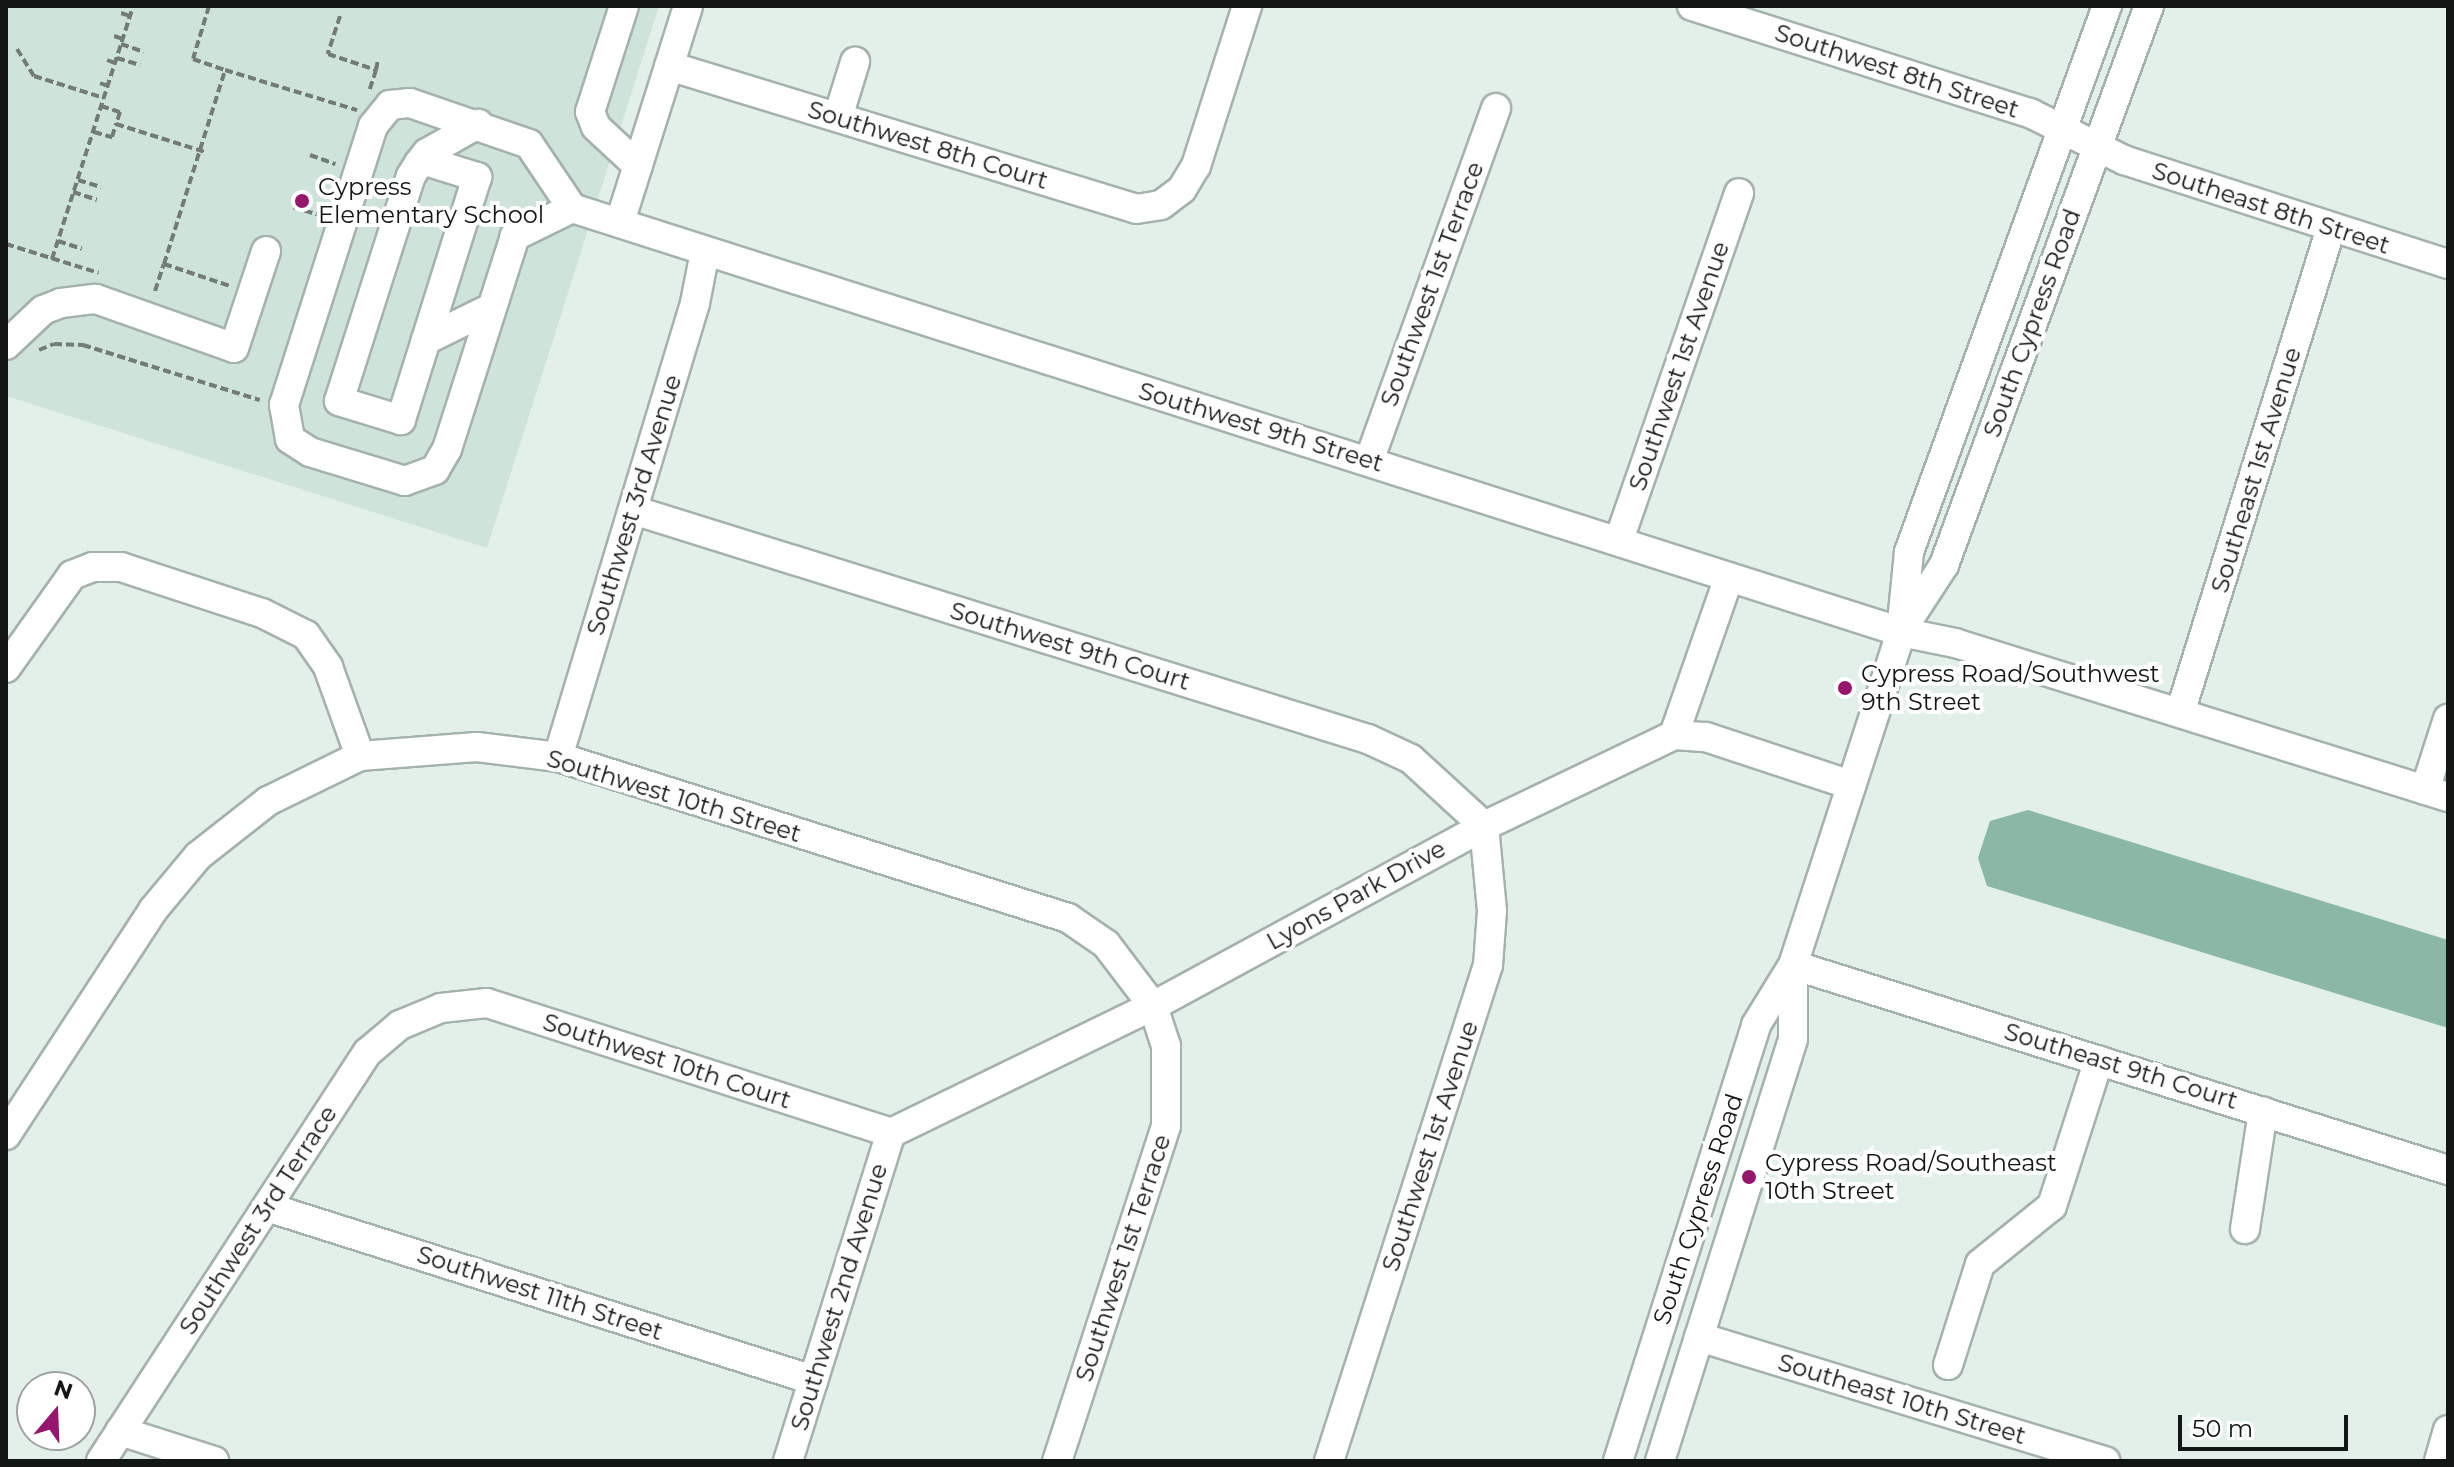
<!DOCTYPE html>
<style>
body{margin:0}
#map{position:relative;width:2454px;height:1467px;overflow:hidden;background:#e2f0e9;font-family:Montserrat,sans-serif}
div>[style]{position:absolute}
.built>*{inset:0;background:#cee3d9}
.water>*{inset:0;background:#8bb8a4}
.path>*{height:4px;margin-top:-2px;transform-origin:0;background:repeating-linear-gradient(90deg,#737b77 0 8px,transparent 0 12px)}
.roads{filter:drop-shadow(2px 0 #a5b2ab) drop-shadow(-2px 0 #a5b2ab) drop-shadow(0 2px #a5b2ab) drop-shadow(0 -2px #a5b2ab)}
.minor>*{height:28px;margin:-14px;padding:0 14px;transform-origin:14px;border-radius:14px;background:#fff}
.dots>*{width:22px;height:22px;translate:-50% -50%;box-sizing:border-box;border:4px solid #fff;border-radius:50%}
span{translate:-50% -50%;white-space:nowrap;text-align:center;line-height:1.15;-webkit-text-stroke:8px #fff;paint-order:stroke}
.street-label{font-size:24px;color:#121614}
.poi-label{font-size:24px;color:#121614}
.left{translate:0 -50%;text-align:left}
.frame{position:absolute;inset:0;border:8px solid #121614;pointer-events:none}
.north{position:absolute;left:16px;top:1371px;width:80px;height:80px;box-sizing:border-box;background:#fff;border:2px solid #a0a2a1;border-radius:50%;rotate:19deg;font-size:22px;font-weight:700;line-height:32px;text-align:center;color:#121614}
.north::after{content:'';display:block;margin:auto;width:28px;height:36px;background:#97166d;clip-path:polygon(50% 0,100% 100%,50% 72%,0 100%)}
.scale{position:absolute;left:2178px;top:1415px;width:170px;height:36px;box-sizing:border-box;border:4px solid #121614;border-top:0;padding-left:10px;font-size:24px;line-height:28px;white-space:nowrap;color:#121614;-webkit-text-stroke:6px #fff;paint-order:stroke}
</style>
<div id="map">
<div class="built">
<i style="clip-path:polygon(6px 6px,659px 6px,487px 548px,6px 396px)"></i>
</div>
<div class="water">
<i style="clip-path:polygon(2028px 810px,2448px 940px,2448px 1028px,1987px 886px,1978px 858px,1990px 821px)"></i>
</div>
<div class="path">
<i style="left:209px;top:6px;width:55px;rotate:106.8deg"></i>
<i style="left:193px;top:59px;width:34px;rotate:19deg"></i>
<i style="left:121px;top:13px;width:9px;rotate:18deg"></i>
<i style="left:340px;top:16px;width:40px;rotate:108deg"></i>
<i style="left:328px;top:54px;width:51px;rotate:18.4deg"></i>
<i style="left:376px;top:70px;width:20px;rotate:108deg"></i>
<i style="left:114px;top:36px;width:9px;rotate:18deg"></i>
<i style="left:121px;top:44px;width:24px;rotate:19deg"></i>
<i style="left:17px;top:49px;width:32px;rotate:58deg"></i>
<i style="left:34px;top:76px;width:73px;rotate:17.4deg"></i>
<i style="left:117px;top:58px;width:24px;rotate:17deg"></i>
<i style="left:107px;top:60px;width:9px;rotate:21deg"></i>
<i style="left:376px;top:70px;width:10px;rotate:-79deg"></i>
<i style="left:100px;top:83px;width:9px;rotate:21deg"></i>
<i style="left:101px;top:106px;width:20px;rotate:18deg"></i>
<i style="left:120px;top:112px;width:13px;rotate:108deg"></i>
<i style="left:116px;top:124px;width:93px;rotate:17.5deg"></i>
<i style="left:94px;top:132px;width:19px;rotate:16deg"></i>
<i style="left:112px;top:137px;width:14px;rotate:-73deg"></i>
<i style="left:310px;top:155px;width:27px;rotate:20deg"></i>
<i style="left:78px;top:180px;width:24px;rotate:17deg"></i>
<i style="left:73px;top:192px;width:25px;rotate:18deg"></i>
<i style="left:293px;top:207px;width:27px;rotate:17deg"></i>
<i style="left:58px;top:241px;width:25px;rotate:18deg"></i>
<i style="left:6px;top:244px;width:97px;rotate:17.3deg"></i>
<i style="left:52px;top:259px;width:266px;rotate:-72.2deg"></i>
<i style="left:164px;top:264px;width:203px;rotate:-72.5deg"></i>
<i style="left:225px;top:70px;width:138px;rotate:16.9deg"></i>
<i style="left:155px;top:291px;width:28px;rotate:-72deg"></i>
<i style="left:164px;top:264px;width:70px;rotate:18.4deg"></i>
<i style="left:39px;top:350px;width:16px;rotate:-22deg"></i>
<i style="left:54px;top:344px;width:29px;rotate:2deg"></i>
<i style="left:83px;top:345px;width:185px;rotate:17.3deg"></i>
</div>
<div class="roads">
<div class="minor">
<i style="left:624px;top:6px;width:111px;rotate:107.8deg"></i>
<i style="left:590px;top:112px;width:16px;rotate:68deg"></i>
<i style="left:596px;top:127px;width:57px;rotate:42.9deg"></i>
<i style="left:1692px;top:6px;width:355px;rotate:17.6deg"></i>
<i style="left:2030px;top:113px;width:105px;rotate:26.6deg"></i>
<i style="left:2124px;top:160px;width:340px;rotate:17.8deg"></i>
<i style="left:669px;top:66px;width:488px;rotate:17deg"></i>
<i style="left:1136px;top:209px;width:25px;rotate:-9deg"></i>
<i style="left:1161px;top:205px;width:26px;rotate:-37deg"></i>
<i style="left:1182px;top:189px;width:27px;rotate:-59deg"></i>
<i style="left:1196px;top:166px;width:168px;rotate:-72.3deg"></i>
<i style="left:838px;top:117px;width:58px;rotate:-72.8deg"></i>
<i style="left:422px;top:160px;width:58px;rotate:17.2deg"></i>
<i style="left:477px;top:177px;width:255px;rotate:107.4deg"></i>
<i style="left:401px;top:420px;width:65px;rotate:-163deg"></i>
<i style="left:339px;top:401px;width:236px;rotate:-72.3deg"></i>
<i style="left:411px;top:176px;width:15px;rotate:-58deg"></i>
<i style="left:419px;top:163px;width:13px;rotate:-51deg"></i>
<i style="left:427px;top:153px;width:59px;rotate:-29.6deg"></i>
<i style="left:572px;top:208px;width:64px;rotate:153.8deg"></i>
<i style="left:515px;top:236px;width:224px;rotate:107.7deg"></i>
<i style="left:447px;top:449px;width:24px;rotate:120deg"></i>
<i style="left:435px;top:470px;width:32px;rotate:160deg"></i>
<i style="left:405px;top:481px;width:99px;rotate:-163deg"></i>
<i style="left:310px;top:452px;width:24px;rotate:-147deg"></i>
<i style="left:290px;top:439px;width:35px;rotate:-100deg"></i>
<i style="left:284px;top:405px;width:293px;rotate:-72.3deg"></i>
<i style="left:373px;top:126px;width:27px;rotate:-51deg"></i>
<i style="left:390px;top:105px;width:20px;rotate:-6deg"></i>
<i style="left:410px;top:103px;width:126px;rotate:19deg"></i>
<i style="left:529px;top:144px;width:77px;rotate:56.1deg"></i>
<i style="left:572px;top:208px;width:1395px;rotate:17.69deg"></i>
<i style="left:1901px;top:632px;width:55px;rotate:11.5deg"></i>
<i style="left:1955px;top:643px;width:516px;rotate:17.35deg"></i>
<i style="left:620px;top:222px;width:226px;rotate:-72.5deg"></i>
<i style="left:426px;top:340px;width:72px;rotate:-26.2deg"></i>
<i style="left:6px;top:345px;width:51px;rotate:-43.4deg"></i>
<i style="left:43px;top:310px;width:19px;rotate:-21deg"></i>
<i style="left:61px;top:303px;width:35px;rotate:-7deg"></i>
<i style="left:96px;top:299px;width:146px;rotate:19.5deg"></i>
<i style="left:234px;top:348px;width:102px;rotate:-71.7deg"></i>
<i style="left:1369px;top:461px;width:375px;rotate:-70.2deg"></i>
<i style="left:633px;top:510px;width:770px;rotate:17.31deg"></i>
<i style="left:1368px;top:739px;width:47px;rotate:24.9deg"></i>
<i style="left:1411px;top:759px;width:99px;rotate:42.5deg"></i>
<i style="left:1484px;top:826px;width:85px;rotate:84.6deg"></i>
<i style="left:1492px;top:911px;width:54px;rotate:94.2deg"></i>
<i style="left:1488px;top:965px;width:521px;rotate:107.77deg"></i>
<i style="left:1619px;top:540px;width:367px;rotate:-70.9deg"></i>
<i style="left:1903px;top:628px;width:75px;rotate:-56.9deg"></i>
<i style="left:1944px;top:565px;width:595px;rotate:-69.86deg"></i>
<i style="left:6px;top:668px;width:114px;rotate:-54.6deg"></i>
<i style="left:72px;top:575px;width:22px;rotate:-21deg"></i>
<i style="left:93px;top:567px;width:28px"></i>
<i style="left:121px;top:567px;width:148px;rotate:18.1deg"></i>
<i style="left:262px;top:613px;width:49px;rotate:26.6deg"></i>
<i style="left:306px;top:635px;width:39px;rotate:55deg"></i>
<i style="left:328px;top:667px;width:95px;rotate:70.2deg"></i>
<i style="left:2180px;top:713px;width:508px;rotate:-72.71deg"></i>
<i style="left:1674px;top:735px;width:32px;rotate:4deg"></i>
<i style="left:1706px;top:737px;width:153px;rotate:18.3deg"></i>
<i style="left:558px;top:757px;width:474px;rotate:-73.2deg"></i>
<i style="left:695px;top:303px;width:52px;rotate:-78.9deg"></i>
<i style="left:2425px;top:790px;width:75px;rotate:-72.1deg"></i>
<i style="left:1793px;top:965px;width:686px;rotate:17.38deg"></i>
<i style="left:891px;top:1133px;width:291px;rotate:-25.9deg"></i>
<i style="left:1153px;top:1006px;width:377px;rotate:-28.5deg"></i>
<i style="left:1484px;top:826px;width:211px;rotate:-25.6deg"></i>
<i style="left:1674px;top:735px;width:167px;rotate:-70.8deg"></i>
<i style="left:6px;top:1135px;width:269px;rotate:-56.8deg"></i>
<i style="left:153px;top:910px;width:70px;rotate:-50.2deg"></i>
<i style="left:198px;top:856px;width:89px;rotate:-38.2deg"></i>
<i style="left:268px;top:801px;width:102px;rotate:-26.1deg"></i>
<i style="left:360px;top:756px;width:117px;rotate:-4.4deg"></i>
<i style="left:477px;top:747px;width:82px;rotate:7deg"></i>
<i style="left:558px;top:757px;width:535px;rotate:17.52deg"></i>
<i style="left:1068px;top:918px;width:46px;rotate:34.4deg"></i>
<i style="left:1106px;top:944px;width:78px;rotate:52.8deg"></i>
<i style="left:1153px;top:1006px;width:42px;rotate:72deg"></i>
<i style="left:1166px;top:1046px;width:80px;rotate:90deg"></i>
<i style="left:1166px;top:1126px;width:352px;rotate:108deg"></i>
<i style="left:267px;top:1207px;width:573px;rotate:17.58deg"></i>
<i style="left:2245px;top:1229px;width:119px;rotate:-81.3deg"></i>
<i style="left:1699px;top:1337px;width:425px;rotate:17deg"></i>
<i style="left:1948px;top:1365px;width:106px;rotate:-72.4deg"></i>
<i style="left:1980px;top:1264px;width:92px;rotate:-38.9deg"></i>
<i style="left:2052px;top:1206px;width:153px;rotate:-72.2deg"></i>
<i style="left:120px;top:1431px;width:99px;rotate:17.7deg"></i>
<i style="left:101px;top:1461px;width:488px;rotate:-56.9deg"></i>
<i style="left:368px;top:1052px;width:42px;rotate:-40.2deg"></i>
<i style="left:400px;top:1025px;width:44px;rotate:-22.5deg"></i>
<i style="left:441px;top:1008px;width:46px;rotate:-6.2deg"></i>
<i style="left:487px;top:1003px;width:424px;rotate:17.8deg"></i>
<i style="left:788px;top:1461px;width:344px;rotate:-72.6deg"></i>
<i style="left:1618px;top:1461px;width:457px;rotate:-72.4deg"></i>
<i style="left:1756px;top:1025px;width:70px;rotate:-58.3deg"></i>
<i style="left:1793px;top:965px;width:350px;rotate:-72deg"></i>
<i style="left:1901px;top:632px;width:80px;rotate:-84.3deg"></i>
<i style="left:1909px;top:552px;width:581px;rotate:-70.07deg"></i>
<i style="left:1660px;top:1461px;width:442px;rotate:-72.5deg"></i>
<i style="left:1793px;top:1039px;width:74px;rotate:-90deg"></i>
<i style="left:2439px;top:1461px;width:32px;rotate:-74deg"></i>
</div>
</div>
<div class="dots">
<i style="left:302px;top:201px;background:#97166d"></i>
<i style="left:1845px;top:688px;background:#97166d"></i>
<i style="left:1749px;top:1177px;background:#97166d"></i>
</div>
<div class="street-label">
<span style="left:1897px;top:71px;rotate:18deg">Southwest 8th Street</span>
<span style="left:928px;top:145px;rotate:17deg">Southwest 8th Court</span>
<span style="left:2271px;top:208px;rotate:18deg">Southeast 8th Street</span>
<span style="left:1432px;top:284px;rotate:-70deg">Southwest 1st Terrace</span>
<span style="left:2032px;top:323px;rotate:-70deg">South Cypress Road</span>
<span style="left:1679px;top:366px;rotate:-71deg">Southwest 1st Avenue</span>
<span style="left:1261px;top:427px;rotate:17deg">Southwest 9th Street</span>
<span style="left:2256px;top:470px;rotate:-73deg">Southeast 1st Avenue</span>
<span style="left:634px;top:505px;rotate:-73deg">Southwest 3rd Avenue</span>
<span style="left:1070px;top:646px;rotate:17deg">Southwest 9th Court</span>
<span style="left:674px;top:796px;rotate:17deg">Southwest 10th Street</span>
<span style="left:1356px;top:895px;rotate:-29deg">Lyons Park Drive</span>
<span style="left:667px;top:1061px;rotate:18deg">Southwest 10th Court</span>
<span style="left:2121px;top:1066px;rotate:17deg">Southeast 9th Court</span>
<span style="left:1430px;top:1146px;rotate:-72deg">Southwest 1st Avenue</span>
<span style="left:1698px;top:1209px;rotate:-72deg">South Cypress Road</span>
<span style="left:258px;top:1220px;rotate:-57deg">Southwest 3rd Terrace</span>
<span style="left:1123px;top:1258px;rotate:-72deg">Southwest 1st Terrace</span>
<span style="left:540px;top:1293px;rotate:18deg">Southwest 11th Street</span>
<span style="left:839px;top:1297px;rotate:-73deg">Southwest 2nd Avenue</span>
<span style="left:1902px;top:1399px;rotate:17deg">Southeast 10th Street</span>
</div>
<div class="poi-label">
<span class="left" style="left:318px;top:201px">Cypress<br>Elementary School</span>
<span class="left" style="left:1861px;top:688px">Cypress Road/Southwest<br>9th Street</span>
<span class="left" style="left:1765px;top:1177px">Cypress Road/Southeast<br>10th Street</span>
</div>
<div class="frame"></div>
<div class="north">N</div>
<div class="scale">50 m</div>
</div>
